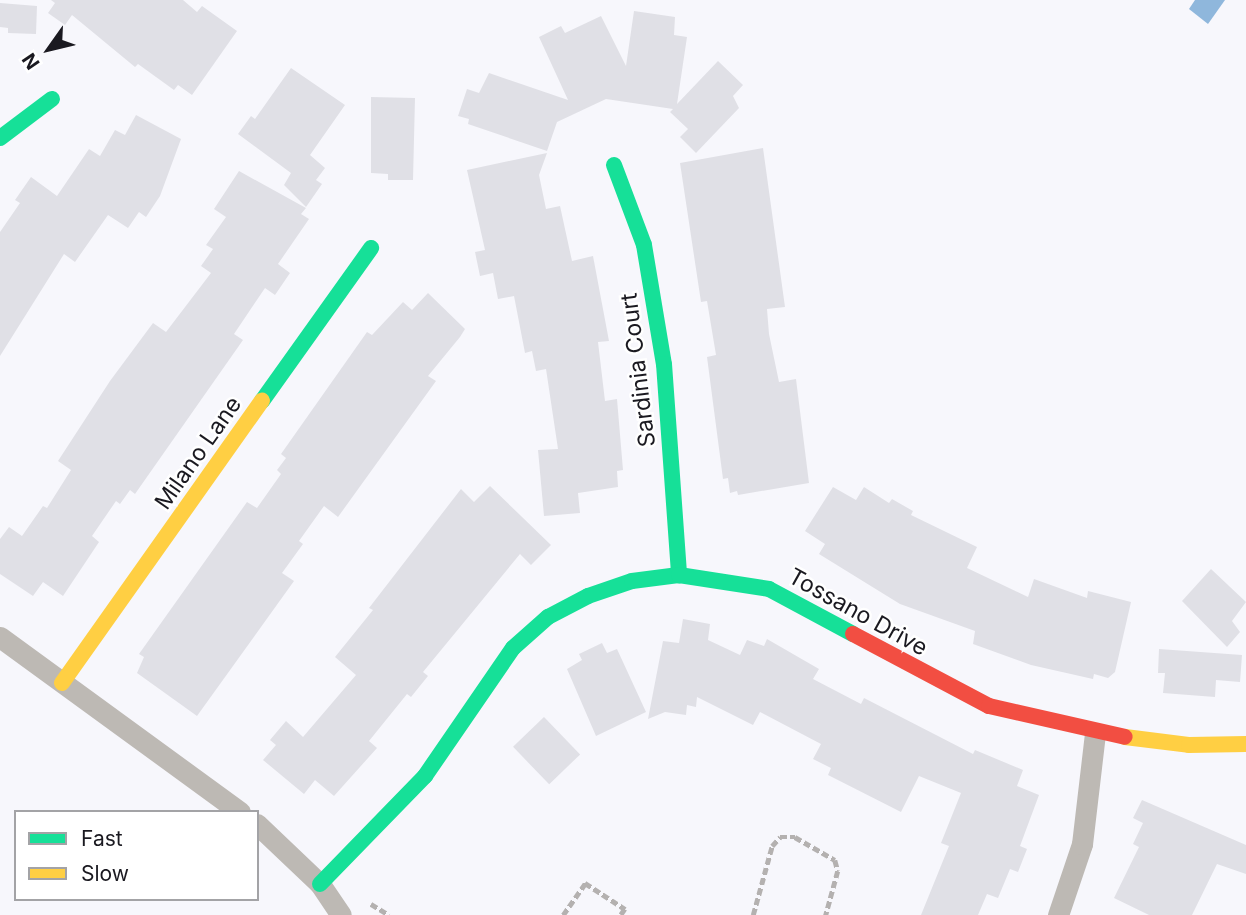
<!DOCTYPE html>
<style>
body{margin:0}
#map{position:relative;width:1246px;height:915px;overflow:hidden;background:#f7f7fc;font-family:Inter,sans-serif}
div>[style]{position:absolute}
.water>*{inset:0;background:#8fb7dc}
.building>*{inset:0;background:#e0e0e6;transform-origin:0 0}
.path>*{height:4.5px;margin-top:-2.25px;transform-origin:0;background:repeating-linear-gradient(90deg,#b4b1b0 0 7px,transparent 0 10.5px)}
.street>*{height:21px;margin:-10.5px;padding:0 10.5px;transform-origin:10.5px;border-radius:10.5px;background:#bdb9b4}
.fast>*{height:16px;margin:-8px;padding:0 8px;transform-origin:8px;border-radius:8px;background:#16e098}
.slow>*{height:16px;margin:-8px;padding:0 8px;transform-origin:8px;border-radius:8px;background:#ffcf43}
.jam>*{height:16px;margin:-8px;padding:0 8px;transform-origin:8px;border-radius:8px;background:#f24e42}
span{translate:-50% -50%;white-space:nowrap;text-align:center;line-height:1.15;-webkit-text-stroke:5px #fff;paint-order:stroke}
.street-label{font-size:23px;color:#1a1920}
.legend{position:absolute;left:14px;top:810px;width:245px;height:91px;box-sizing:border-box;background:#fff;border:2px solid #a3a3a6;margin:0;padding:9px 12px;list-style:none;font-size:21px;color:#1a1920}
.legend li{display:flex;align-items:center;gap:14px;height:35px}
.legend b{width:35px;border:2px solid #a3a3a6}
.north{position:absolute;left:14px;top:14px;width:70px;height:70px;-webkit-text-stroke:5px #fff;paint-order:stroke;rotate:236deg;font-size:19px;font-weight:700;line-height:28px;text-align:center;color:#1a1920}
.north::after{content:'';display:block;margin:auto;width:24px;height:32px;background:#1a1920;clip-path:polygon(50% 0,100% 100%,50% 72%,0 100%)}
</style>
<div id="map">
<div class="water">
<i style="clip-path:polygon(1195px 0,1225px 0,1208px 24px,1189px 9px)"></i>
</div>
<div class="building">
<i style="clip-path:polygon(51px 0,183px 0,197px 12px,202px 6px,237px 31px,192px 95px,178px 85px,174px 90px,138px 64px,135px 67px,72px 15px,65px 25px,48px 13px,55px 3px)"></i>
<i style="clip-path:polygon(0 3px,37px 6px,36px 34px,8px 33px,8px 28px,0 27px)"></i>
<i style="clip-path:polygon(634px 11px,675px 17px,674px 35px,687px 37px,677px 104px,718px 61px,743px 85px,733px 96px,739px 108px,696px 153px,680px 137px,688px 129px,670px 112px,673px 109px,606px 99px,557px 122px,547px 151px,468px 124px,469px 119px,458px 116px,467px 89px,479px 93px,489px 73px,568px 100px,539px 37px,561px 26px,565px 33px,601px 16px,626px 66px)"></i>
<i style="clip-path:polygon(291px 68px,345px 105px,310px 155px,325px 168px,316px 180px,322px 184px,306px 207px,284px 185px,291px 173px,238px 134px,251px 116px,255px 119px)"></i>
<i style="clip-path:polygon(371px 97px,415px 98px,413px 180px,388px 180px,388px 174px,371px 173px)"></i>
<i style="clip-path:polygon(136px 115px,181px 139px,160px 196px,146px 217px,139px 212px,128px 228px,108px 215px,75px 262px,64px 254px,0 356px,0 232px,20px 203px,15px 200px,31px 177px,57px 196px,89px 149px,100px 156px,115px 130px,125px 135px)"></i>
<i style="clip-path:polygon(763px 148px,785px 307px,767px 309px,769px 334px,779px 382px,796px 379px,809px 483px,738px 495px,737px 491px,730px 493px,728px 478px,723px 479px,707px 357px,716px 355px,707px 301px,701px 302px,680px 163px)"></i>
<i style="clip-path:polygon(547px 153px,539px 175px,546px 209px,560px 206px,572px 261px,593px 256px,609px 341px,598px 342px,605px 401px,617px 399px,623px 470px,617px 471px,618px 487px,578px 493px,580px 513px,544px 516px,538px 450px,558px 449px,546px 369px,536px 371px,532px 351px,525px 353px,514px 296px,498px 299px,493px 273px,480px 276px,475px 252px,485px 250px,467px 170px)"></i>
<i style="clip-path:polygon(239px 171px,306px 208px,301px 214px,309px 219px,278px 264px,290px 273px,275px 295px,265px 288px,234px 334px,243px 340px,135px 494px,130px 490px,120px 504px,116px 501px,92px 536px,99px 542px,63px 596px,43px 582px,33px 596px,0 574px,0 539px,9px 527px,22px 536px,43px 506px,47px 508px,71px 470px,58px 461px,110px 381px,153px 323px,166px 332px,211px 273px,201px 266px,213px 249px,206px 245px,226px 217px,214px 209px)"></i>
<i style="clip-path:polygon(428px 293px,465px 329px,460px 337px,428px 376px,436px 381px,338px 517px,324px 506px,299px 541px,303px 544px,282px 573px,294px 581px,197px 716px,137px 673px,144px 657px,139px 654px,247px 502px,257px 508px,281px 474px,277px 470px,286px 458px,281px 454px,367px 332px,372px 335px,403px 302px,412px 310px)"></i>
<i style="clip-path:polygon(490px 486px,551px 545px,531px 565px,520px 554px,423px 672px,428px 676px,411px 697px,407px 694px,369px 741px,377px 748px,334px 796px,315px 780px,304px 794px,263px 760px,276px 745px,270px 740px,286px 721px,303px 737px,356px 675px,335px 657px,373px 610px,369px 608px,461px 489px,474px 502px)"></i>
<i style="clip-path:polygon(833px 487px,856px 500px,864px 487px,889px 503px,892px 499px,913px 511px,911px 515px,977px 547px,967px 568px,1028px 597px,1034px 579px,1087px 598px,1088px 591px,1131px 602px,1115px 672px,1108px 678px,1094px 674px,1093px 679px,1031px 665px,973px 644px,975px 631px,900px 604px,819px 554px,825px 544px,805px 531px)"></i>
<i style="clip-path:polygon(1211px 569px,1246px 602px,1232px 621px,1240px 632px,1227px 647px,1182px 601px)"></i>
<i style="clip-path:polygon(683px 619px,710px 624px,708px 640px,740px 655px,747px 640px,764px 646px,767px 639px,819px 669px,813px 679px,861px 704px,864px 698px,973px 754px,975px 750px,1023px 770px,1017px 786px,1039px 795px,1020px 846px,1027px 849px,1018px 872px,1010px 869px,998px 898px,987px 894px,978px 915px,921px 915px,949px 846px,941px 843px,961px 793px,919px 776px,901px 812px,828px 775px,831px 768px,813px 759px,821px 744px,760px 712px,753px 725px,697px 697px,696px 707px,687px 705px,686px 715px,665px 712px,648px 719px,663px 641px,679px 643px)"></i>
<i style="clip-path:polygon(602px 643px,607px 653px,617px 649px,646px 712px,596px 736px,567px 669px,582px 660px,579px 654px)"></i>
<i style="clip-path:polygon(1159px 649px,1242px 655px,1240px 682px,1216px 680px,1215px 697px,1163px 693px,1165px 673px,1158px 673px)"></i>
<i style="left:544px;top:717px;width:52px;height:43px;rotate:46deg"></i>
<i style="clip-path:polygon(1142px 800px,1246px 845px,1246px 874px,1217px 864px,1192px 915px,1149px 915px,1114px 898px,1139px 847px,1133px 844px,1143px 823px,1133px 818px)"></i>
</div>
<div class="path">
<i style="left:371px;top:904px;width:21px;rotate:31deg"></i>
<i style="left:563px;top:915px;width:39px;rotate:-55deg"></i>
<i style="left:585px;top:883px;width:48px;rotate:33deg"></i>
<i style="left:625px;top:909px;width:7px;rotate:124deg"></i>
<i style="left:753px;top:915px;width:72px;rotate:-74.6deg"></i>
<i style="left:772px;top:846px;width:12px;rotate:-48deg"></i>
<i style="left:780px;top:837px;width:15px"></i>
<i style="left:795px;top:837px;width:46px;rotate:29.9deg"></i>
<i style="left:835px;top:860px;width:11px;rotate:75deg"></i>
<i style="left:838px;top:871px;width:46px;rotate:105.3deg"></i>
</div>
<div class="street">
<i style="left:0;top:637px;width:297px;rotate:36.1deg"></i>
<i style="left:257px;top:824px;width:87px;rotate:43.6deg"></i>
<i style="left:320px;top:884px;width:37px;rotate:56deg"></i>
<i style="left:1058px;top:915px;width:75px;rotate:-71.3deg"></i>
<i style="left:1082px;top:844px;width:111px;rotate:-83.3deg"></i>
</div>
<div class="fast">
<i style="left:0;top:138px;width:65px;rotate:-36.9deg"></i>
<i style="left:614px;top:165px;width:85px;rotate:69.4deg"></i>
<i style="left:644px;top:245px;width:121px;rotate:80.5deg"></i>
<i style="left:664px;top:364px;width:212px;rotate:85.9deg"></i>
<i style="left:262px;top:401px;width:188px;rotate:-54.5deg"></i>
<i style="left:320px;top:884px;width:151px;rotate:-45.8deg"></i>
<i style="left:425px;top:776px;width:155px;rotate:-55.5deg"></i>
<i style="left:513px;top:648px;width:47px;rotate:-41.5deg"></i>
<i style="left:548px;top:617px;width:45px;rotate:-27.7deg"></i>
<i style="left:588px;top:596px;width:46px;rotate:-18.8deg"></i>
<i style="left:632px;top:581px;width:47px;rotate:-7.3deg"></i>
<i style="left:679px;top:575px;width:91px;rotate:8.8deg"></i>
<i style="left:769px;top:589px;width:95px;rotate:28.2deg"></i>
</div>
<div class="slow">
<i style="left:62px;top:683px;width:346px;rotate:-54.7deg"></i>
<i style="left:1125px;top:737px;width:64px;rotate:7.1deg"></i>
<i style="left:1189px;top:745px;width:57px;rotate:-1deg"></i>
</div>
<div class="jam">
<i style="left:853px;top:634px;width:154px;rotate:27.9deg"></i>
<i style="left:989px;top:706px;width:139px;rotate:12.8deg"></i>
</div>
<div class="street-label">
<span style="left:638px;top:370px;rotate:-97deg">Sardinia Court</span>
<span style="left:198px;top:453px;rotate:-55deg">Milano Lane</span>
<span style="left:858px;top:612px;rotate:29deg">Tossano Drive</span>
</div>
<ul class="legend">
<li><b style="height:9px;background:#16e098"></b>Fast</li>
<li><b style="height:9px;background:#ffcf43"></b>Slow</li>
</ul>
<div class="north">N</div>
</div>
